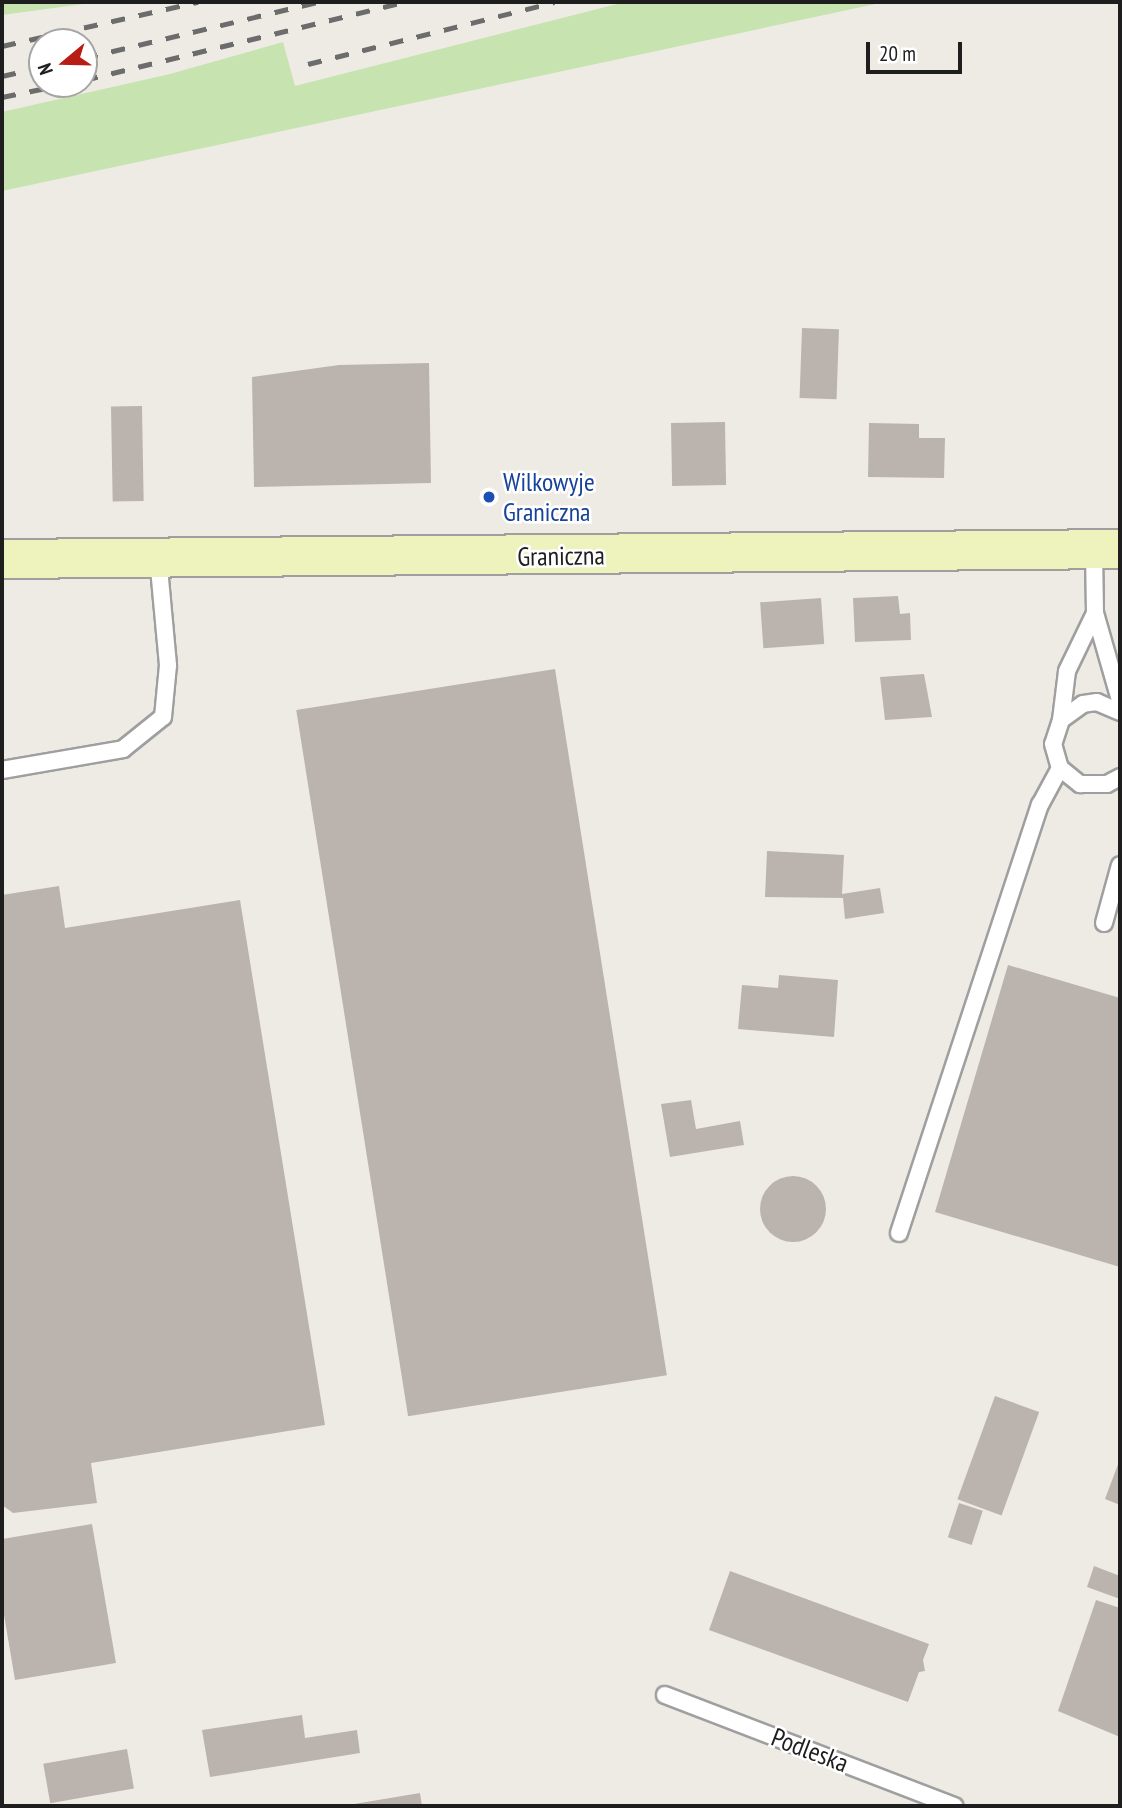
<!DOCTYPE html>
<style>
body{margin:0}
#map{position:relative;width:1122px;height:1808px;overflow:hidden;background:#eeebe5;font-family:"PT Sans Narrow",sans-serif}
div>[style]{position:absolute}
.grass>*{inset:0;background:#c7e3b0}
.building>*{inset:0;background:#bbb4ae;transform-origin:0 0}
.round{border-radius:50%}
.roads{filter:drop-shadow(2px 0 #9f9f9f) drop-shadow(-2px 0 #9f9f9f) drop-shadow(0 2px #9f9f9f) drop-shadow(0 -2px #9f9f9f)}
.lane>*{height:16px;margin:-8px;padding:0 8px;transform-origin:8px;border-radius:8px;background:#fff}
.secondary>*{height:38px;margin:-19px;padding:0 19px;transform-origin:19px;border-radius:19px;background:#eef3be}
.rail>*{height:5px;margin-top:-2.5px;transform-origin:0;background:repeating-linear-gradient(90deg,#6c6c6c 0 14px,transparent 0 28px)}
.dots>*{width:19px;height:19px;translate:-50% -50%;box-sizing:border-box;border:4px solid #fff;border-radius:50%}
span{translate:-50% -50%;white-space:nowrap;text-align:center;line-height:1.15;-webkit-text-stroke:5px #fff;paint-order:stroke}
.transit-label{font-size:26px;color:#164399}
.left{translate:0 -50%;text-align:left}
.street-label{font-size:26px;color:#1e1e1e}
.frame{position:absolute;inset:0;border:4px solid #1e1e1e;pointer-events:none}
.north{position:absolute;left:28px;top:28px;width:70px;height:70px;box-sizing:border-box;background:#fff;border:2px solid #a5a5a5;border-radius:50%;rotate:251deg;font-size:19px;font-weight:700;line-height:28px;text-align:center;color:#1e1e1e}
.north::after{content:'';display:block;margin:auto;width:24px;height:32px;background:#b71c15;clip-path:polygon(50% 0,100% 100%,50% 72%,0 100%)}
.scale{position:absolute;left:866px;top:42px;width:96px;height:32px;box-sizing:border-box;border:4px solid #1e1e1e;border-top:0;padding-left:9px;font-size:21px;line-height:24px;white-space:nowrap;color:#1e1e1e;-webkit-text-stroke:5px #fff;paint-order:stroke}
</style>
<div id="map">
<div class="grass">
<i style="clip-path:polygon(2px 2px,98px 2px,2px 15px)"></i>
<i style="clip-path:polygon(625px 2px,885px 2px,2px 191px,2px 112px,170px 74px,283px 42px,295px 86px)"></i>
</div>
<div class="building">
<i style="left:802px;top:328px;width:37px;height:70px;rotate:2deg"></i>
<i style="clip-path:polygon(429px 363px,431px 483px,254px 487px,252px 377px,339px 365px)"></i>
<i style="left:142px;top:406px;width:95px;height:31px;rotate:89deg"></i>
<i style="left:725px;top:422px;width:63px;height:54px;rotate:89deg"></i>
<i style="clip-path:polygon(869px 423px,919px 424px,919px 438px,945px 438px,944px 478px,868px 477px)"></i>
<i style="clip-path:polygon(898px 596px,900px 614px,910px 613px,911px 640px,855px 642px,853px 598px)"></i>
<i style="left:821px;top:598px;width:46px;height:61px;rotate:86deg"></i>
<i style="left:555px;top:669px;width:715px;height:262px;rotate:81deg"></i>
<i style="clip-path:polygon(924px 674px,932px 717px,885px 720px,880px 677px)"></i>
<i style="clip-path:polygon(767px 851px,844px 855px,842px 894px,880px 888px,884px 913px,845px 919px,843px 898px,765px 897px)"></i>
<i style="clip-path:polygon(59px 886px,65px 928px,240px 900px,325px 1425px,91px 1463px,97px 1503px,13px 1513px,2px 1505px,2px 895px)"></i>
<i style="clip-path:polygon(1008px 965px,1120px 998px,1120px 1267px,935px 1212px)"></i>
<i style="clip-path:polygon(779px 975px,838px 980px,834px 1037px,738px 1029px,742px 985px,778px 988px)"></i>
<i style="clip-path:polygon(691px 1100px,696px 1129px,740px 1121px,744px 1145px,670px 1157px,661px 1104px)"></i>
<i class="round" style="left:760px;top:1176px;width:66px;height:66px"></i>
<i style="left:995px;top:1396px;width:47px;height:110px;rotate:20deg"></i>
<i style="clip-path:polygon(1120px 1459px,1120px 1505px,1105px 1499px)"></i>
<i style="left:959px;top:1503px;width:25px;height:36px;rotate:18deg"></i>
<i style="clip-path:polygon(92px 1524px,116px 1663px,15px 1680px,2px 1603px,2px 1539px)"></i>
<i style="clip-path:polygon(1094px 1566px,1120px 1576px,1120px 1599px,1087px 1587px)"></i>
<i style="clip-path:polygon(730px 1571px,929px 1644px,923px 1660px,925px 1671px,919px 1672px,908px 1702px,709px 1630px)"></i>
<i style="clip-path:polygon(1096px 1600px,1120px 1608px,1120px 1737px,1058px 1711px)"></i>
<i style="clip-path:polygon(302px 1715px,305px 1738px,357px 1730px,360px 1753px,210px 1777px,202px 1730px)"></i>
<i style="left:127px;top:1749px;width:40px;height:85px;rotate:80deg"></i>
<i style="clip-path:polygon(420px 1793px,422px 1806px,348px 1806px,348px 1805px)"></i>
</div>
<div class="roads">
<div class="lane">
<i style="left:1094px;top:550px;width:63px;rotate:89.1deg"></i>
<i style="left:1095px;top:613px;width:91px;rotate:74deg"></i>
<i style="left:1120px;top:712px;width:25px;rotate:-157deg"></i>
<i style="left:1097px;top:702px;width:14px;rotate:172deg"></i>
<i style="left:1083px;top:704px;width:27px;rotate:144deg"></i>
<i style="left:1061px;top:720px;width:25px;rotate:108deg"></i>
<i style="left:1053px;top:744px;width:25px;rotate:74deg"></i>
<i style="left:1060px;top:768px;width:26px;rotate:39deg"></i>
<i style="left:1080px;top:784px;width:27px"></i>
<i style="left:1107px;top:784px;width:15px;rotate:-28deg"></i>
<i style="left:1061px;top:720px;width:49px;rotate:-83deg"></i>
<i style="left:1067px;top:671px;width:64px;rotate:-64.2deg"></i>
<i style="left:2px;top:770px;width:123px;rotate:-9.8deg"></i>
<i style="left:123px;top:749px;width:51px;rotate:-38.7deg"></i>
<i style="left:163px;top:717px;width:52px;rotate:-84.5deg"></i>
<i style="left:168px;top:665px;width:107px;rotate:-95.3deg"></i>
<i style="left:1104px;top:923px;width:60px;rotate:-74.6deg"></i>
<i style="left:899px;top:1233px;width:451px;rotate:-71.8deg"></i>
<i style="left:1040px;top:805px;width:42px;rotate:-61.6deg"></i>
<i style="left:665px;top:1695px;width:310px;rotate:21deg"></i>
</div>
<div class="secondary">
<i style="left:2px;top:559px;width:1118px;rotate:-0.51deg"></i>
</div>
</div>
<div class="rail">
<i style="left:2px;top:46px;width:201px;rotate:-12.7deg"></i>
<i style="left:84px;top:58px;width:240px;rotate:-13.5deg"></i>
<i style="left:308px;top:64px;width:254px;rotate:-14.1deg"></i>
<i style="left:2px;top:76px;width:41px;rotate:-12.7deg"></i>
<i style="left:84px;top:80px;width:330px;rotate:-13.7deg"></i>
<i style="left:2px;top:97px;width:65px;rotate:-11.5deg"></i>
</div>
<div class="dots">
<i style="left:489px;top:497px;background:#1a4fb4"></i>
</div>
<div class="transit-label">
<span class="left" style="left:503px;top:497px">Wilkowyje<br>Graniczna</span>
</div>
<div class="street-label">
<span style="left:561px;top:556px;rotate:-1deg">Graniczna</span>
<span style="left:810px;top:1750px;rotate:21deg">Podleska</span>
</div>
<div class="frame"></div>
<div class="north">N</div>
<div class="scale">20 m</div>
</div>
